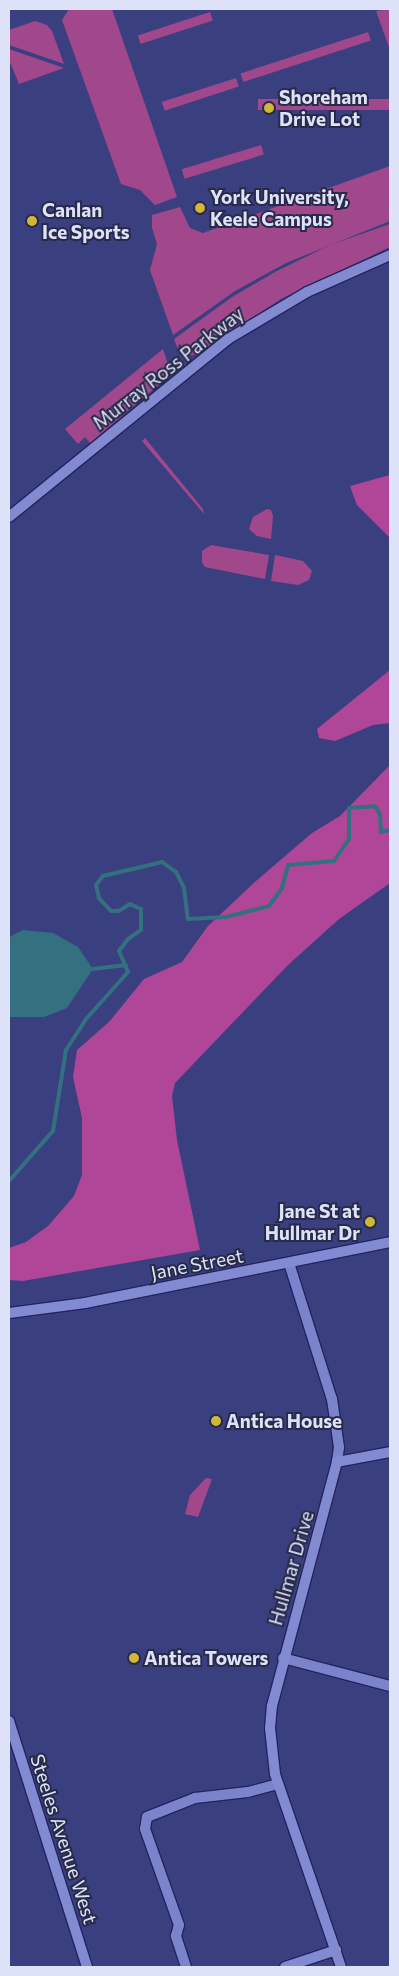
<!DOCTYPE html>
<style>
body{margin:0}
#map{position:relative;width:399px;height:1976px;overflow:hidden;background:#3a3f80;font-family:Commissioner,sans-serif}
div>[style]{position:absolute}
.green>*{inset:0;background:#a0488b;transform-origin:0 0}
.forest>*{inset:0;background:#b04698}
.water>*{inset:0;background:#337080}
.stream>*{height:4px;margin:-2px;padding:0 2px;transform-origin:2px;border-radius:2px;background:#337080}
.roads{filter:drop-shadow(1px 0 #232361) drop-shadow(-1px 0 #232361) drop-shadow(0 1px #232361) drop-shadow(0 -1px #232361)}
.street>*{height:10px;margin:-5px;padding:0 5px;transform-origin:5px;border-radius:5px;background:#7b84cb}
.secondary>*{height:10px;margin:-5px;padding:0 5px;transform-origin:5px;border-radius:5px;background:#828bd2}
.dots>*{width:14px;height:14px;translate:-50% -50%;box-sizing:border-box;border:2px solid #272a48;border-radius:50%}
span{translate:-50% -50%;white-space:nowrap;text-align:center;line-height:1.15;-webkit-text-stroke:4px #272a48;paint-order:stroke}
.poi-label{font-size:19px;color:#dee2f9;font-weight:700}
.left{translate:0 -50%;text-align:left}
.right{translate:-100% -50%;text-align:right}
.street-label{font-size:19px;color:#dee2f9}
.frame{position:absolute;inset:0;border:10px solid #dee2f9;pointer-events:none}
</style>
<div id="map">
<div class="green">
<i style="clip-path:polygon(69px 9px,112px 9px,177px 197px,155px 205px,140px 190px,121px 184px,62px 20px)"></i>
<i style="clip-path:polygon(390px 9px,390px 50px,376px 11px)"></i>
<i style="left:210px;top:12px;width:9px;height:76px;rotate:72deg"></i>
<i style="clip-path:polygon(35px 21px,47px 25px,52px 31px,64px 64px,9px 45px,9px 30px)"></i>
<i style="left:368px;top:32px;width:9px;height:134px;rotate:72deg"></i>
<i style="clip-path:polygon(9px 49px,64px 68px,19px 84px,9px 60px)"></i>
<i style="left:236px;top:78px;width:9px;height:78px;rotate:72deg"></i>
<i style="left:390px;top:99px;width:11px;height:132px;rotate:90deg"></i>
<i style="left:261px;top:145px;width:10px;height:83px;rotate:73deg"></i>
<i style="clip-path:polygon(390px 166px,390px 221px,286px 263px,235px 291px,173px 335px,150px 270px,157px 244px,152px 228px,152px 215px,180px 207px,190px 228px,203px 233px)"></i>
<i style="clip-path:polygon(390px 224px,390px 247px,281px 299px,196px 355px,185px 355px,177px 347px,174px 339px,232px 297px,275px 272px,330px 245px)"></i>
<i style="clip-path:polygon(163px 349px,170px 370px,167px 378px,90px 443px,85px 437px,78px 444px,65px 429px)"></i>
<i style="clip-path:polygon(145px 438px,203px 509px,204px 514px,142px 441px)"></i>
<i style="clip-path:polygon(267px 509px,271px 510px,273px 516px,271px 539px,257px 536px,249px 529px,253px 517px)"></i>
<i style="clip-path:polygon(211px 545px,269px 555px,265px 579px,205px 567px,202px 563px,202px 551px)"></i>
<i style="clip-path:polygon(275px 555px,303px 561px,312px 571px,309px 580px,298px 585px,271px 581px)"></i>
<i style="clip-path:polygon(206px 1478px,212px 1479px,198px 1517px,185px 1514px,190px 1495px)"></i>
</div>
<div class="forest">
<i style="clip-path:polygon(390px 475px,390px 538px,357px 505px,350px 486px)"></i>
<i style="clip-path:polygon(390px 670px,390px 723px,373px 725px,335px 741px,319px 738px,317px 729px)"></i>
<i style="clip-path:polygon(390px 765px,390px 883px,339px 919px,288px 965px,175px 1083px,172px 1096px,177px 1140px,200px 1250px,23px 1281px,9px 1280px,9px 1248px,26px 1242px,48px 1226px,74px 1196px,82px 1175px,82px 1118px,73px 1077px,77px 1050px,109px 1022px,144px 979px,182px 962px,208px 926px,256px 881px,312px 833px,340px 816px)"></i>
</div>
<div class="water">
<i style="clip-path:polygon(23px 930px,53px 933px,78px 947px,93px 969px,67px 1008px,44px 1017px,9px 1017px,9px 937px)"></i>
</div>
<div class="stream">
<i style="left:93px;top:969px;width:33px;rotate:-7deg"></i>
<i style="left:9px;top:1181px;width:67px;rotate:-48.7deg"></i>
<i style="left:53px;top:1131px;width:82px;rotate:-80.9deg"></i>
<i style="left:66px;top:1050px;width:38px;rotate:-57deg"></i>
<i style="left:87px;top:1018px;width:62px;rotate:-48.3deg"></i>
<i style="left:128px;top:972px;width:23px;rotate:-113deg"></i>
<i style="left:119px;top:951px;width:15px;rotate:-53deg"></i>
<i style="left:128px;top:939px;width:16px;rotate:-35deg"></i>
<i style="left:141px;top:930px;width:21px;rotate:-90deg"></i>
<i style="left:141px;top:909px;width:12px;rotate:-156deg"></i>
<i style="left:130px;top:904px;width:13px;rotate:148deg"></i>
<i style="left:119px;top:911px;width:8px;rotate:180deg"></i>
<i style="left:111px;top:911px;width:18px;rotate:-133deg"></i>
<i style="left:99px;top:898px;width:13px;rotate:-103deg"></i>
<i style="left:96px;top:885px;width:11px;rotate:-52deg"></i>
<i style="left:103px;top:876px;width:61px;rotate:-13.3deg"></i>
<i style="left:162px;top:862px;width:17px;rotate:36deg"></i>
<i style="left:176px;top:872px;width:18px;rotate:63deg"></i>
<i style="left:184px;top:888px;width:31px;rotate:83deg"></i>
<i style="left:188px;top:919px;width:38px;rotate:-3deg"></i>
<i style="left:226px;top:917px;width:44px;rotate:-14.3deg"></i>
<i style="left:269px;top:906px;width:22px;rotate:-54deg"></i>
<i style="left:282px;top:888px;width:24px;rotate:-75deg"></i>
<i style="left:288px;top:865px;width:46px;rotate:-5deg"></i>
<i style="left:334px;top:861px;width:27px;rotate:-56deg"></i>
<i style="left:349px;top:839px;width:31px;rotate:-90deg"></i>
<i style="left:349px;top:808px;width:26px;rotate:-4deg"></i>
<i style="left:375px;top:806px;width:9px;rotate:58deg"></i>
<i style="left:380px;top:814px;width:18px;rotate:87deg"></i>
<i style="left:381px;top:832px;width:9px;rotate:-13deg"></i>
</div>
<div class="roads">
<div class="street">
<i style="left:289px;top:1263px;width:143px;rotate:72.5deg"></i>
<i style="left:332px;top:1399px;width:49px;rotate:81.7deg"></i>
<i style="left:339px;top:1447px;width:15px;rotate:98deg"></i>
<i style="left:283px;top:1658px;width:111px;rotate:14.7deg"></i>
<i style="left:186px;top:1967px;width:33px;rotate:-108deg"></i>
<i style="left:176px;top:1936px;width:11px;rotate:-75deg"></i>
<i style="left:179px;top:1925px;width:102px;rotate:-109.5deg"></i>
<i style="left:145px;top:1829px;width:12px;rotate:-81deg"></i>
<i style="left:147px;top:1817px;width:52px;rotate:-21.6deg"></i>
<i style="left:195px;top:1798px;width:53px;rotate:-6.5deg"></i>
<i style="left:248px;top:1792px;width:31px;rotate:-15deg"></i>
</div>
<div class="secondary">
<i style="left:9px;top:517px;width:282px;rotate:-39.1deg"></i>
<i style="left:228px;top:339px;width:92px;rotate:-30.7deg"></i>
<i style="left:307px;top:292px;width:91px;rotate:-24deg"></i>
<i style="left:9px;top:1313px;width:77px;rotate:-7.5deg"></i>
<i style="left:85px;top:1303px;width:311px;rotate:-11.3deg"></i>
<i style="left:9px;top:1721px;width:258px;rotate:72.4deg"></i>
<i style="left:285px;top:1967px;width:54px;rotate:-18.4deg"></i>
<i style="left:341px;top:1967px;width:204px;rotate:-108.9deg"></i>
<i style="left:275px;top:1774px;width:46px;rotate:-96.2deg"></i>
<i style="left:270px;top:1728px;width:22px;rotate:-85deg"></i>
<i style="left:272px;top:1706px;width:253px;rotate:-75.1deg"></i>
<i style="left:337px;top:1462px;width:54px;rotate:-10.7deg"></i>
</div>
</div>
<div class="dots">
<i style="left:269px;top:108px;background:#d1b736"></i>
<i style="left:200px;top:208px;background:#d1b736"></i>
<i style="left:32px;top:221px;background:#d1b736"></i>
<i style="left:370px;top:1222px;background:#d1b736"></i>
<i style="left:216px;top:1421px;background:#d1b736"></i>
<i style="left:134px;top:1658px;background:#d1b736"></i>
</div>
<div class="poi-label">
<span class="left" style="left:279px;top:108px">Shoreham<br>Drive Lot</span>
<span class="left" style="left:210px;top:208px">York University,<br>Keele Campus</span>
<span class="left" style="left:42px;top:221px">Canlan<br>Ice Sports</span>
<span class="right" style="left:360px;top:1222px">Jane St at<br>Hullmar Dr</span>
<span class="left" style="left:226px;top:1421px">Antica House</span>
<span class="left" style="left:144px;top:1658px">Antica Towers</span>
</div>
<div class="street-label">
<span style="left:168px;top:368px;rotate:-38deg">Murray Ross Parkway</span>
<span style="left:197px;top:1264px;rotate:-11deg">Jane Street</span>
<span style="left:291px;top:1568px;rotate:-74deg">Hullmar Drive</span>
<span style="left:64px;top:1839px;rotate:72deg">Steeles Avenue West</span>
</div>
<div class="frame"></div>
</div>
